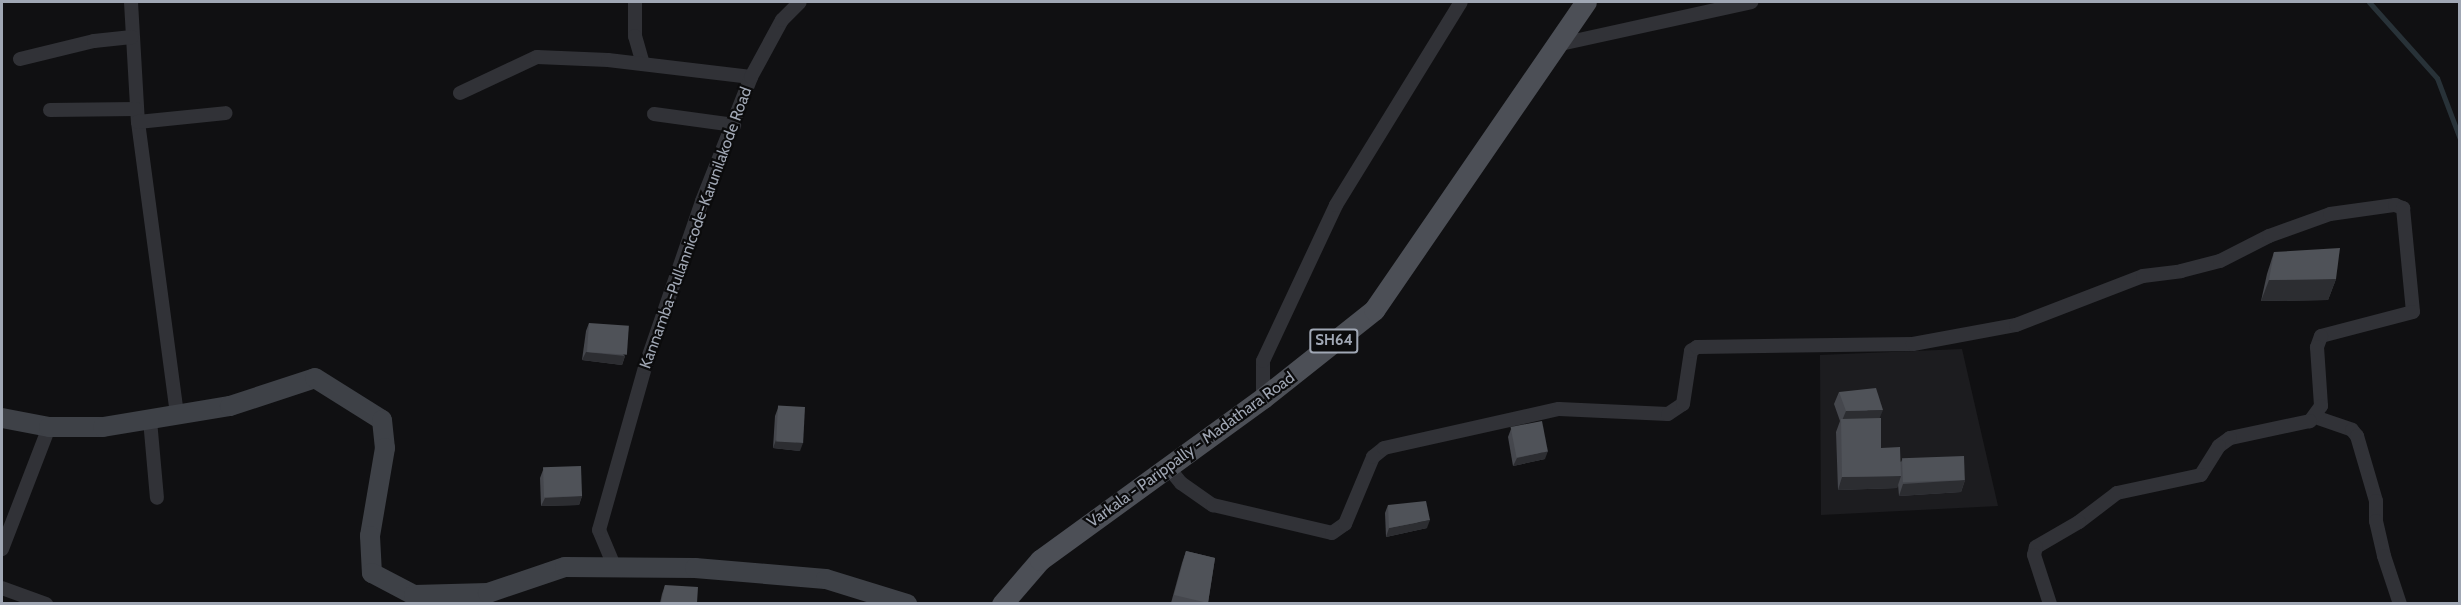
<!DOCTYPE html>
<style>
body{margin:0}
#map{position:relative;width:2461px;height:605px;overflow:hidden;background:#101012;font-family:Cabin,sans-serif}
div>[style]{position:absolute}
.built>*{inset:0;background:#1c1c1f}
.stream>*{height:5px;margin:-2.5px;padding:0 2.5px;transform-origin:2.5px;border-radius:2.5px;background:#283238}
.street>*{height:14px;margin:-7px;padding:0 7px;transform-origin:7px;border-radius:7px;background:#313237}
.secondary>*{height:20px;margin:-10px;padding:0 10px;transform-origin:10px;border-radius:10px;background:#3e4147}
.primary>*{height:21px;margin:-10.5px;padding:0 10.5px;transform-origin:10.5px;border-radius:10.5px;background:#4c4f56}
.wall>*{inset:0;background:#45474d}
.shaded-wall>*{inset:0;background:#2c2d31}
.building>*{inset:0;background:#4f5258;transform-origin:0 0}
span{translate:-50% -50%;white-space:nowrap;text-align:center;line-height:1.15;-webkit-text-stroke:4.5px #0b0b0c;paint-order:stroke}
.shield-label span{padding:2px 4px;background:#0b0b0c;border:2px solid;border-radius:4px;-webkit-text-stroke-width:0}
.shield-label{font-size:15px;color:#a0a7b4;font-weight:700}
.street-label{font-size:16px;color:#a0a7b4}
.frame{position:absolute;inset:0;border:3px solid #a0a7b4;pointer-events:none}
</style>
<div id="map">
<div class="built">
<i style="clip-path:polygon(1962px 349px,1998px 506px,1821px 515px,1820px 355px)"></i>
</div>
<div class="stream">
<i style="left:2369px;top:2px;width:102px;rotate:48.2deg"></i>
<i style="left:2437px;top:78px;width:65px;rotate:69.3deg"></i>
</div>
<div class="street">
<i style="left:131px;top:2px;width:120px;rotate:86.7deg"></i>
<i style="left:138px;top:122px;width:297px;rotate:82.4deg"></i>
<i style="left:635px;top:2px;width:34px;rotate:90deg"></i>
<i style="left:635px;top:36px;width:29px;rotate:74deg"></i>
<i style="left:1556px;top:45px;width:200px;rotate:-12.4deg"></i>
<i style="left:20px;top:59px;width:76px;rotate:-13.7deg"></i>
<i style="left:94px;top:41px;width:38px;rotate:-6deg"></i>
<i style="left:460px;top:93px;width:85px;rotate:-25.1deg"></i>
<i style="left:537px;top:57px;width:71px;rotate:2.4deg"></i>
<i style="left:608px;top:60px;width:144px;rotate:6.8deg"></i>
<i style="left:50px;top:110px;width:86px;rotate:-0.7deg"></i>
<i style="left:654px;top:114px;width:81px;rotate:7.8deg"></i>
<i style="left:138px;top:122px;width:88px;rotate:-5.8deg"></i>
<i style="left:1263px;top:398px;width:37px;rotate:-90deg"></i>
<i style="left:1263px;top:361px;width:172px;rotate:-64.9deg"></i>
<i style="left:1336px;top:205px;width:238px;rotate:-58.4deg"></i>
<i style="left:2315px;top:417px;width:39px;rotate:19deg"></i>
<i style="left:2352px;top:430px;width:8px;rotate:50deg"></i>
<i style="left:2357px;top:436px;width:68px;rotate:73.7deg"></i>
<i style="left:2376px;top:501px;width:20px;rotate:90deg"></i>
<i style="left:2376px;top:521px;width:36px;rotate:77deg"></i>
<i style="left:2384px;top:556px;width:51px;rotate:71.6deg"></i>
<i style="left:150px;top:420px;width:78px;rotate:84.9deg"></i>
<i style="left:1168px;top:467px;width:21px;rotate:51deg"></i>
<i style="left:1181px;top:483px;width:39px;rotate:35deg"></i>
<i style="left:1213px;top:505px;width:122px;rotate:13.2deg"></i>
<i style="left:1332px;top:533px;width:16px;rotate:-35deg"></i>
<i style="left:1345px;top:524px;width:73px;rotate:-67.3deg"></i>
<i style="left:1373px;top:457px;width:14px;rotate:-39deg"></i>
<i style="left:1384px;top:448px;width:179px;rotate:-12.6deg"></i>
<i style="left:1559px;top:409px;width:109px;rotate:2.6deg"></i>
<i style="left:1668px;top:414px;width:18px;rotate:-34deg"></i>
<i style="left:1683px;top:404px;width:54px;rotate:-81.4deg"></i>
<i style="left:1691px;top:351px;width:7px;rotate:-34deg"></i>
<i style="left:1697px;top:347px;width:216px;rotate:-0.8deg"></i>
<i style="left:1913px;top:344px;width:105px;rotate:-10.5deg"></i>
<i style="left:2016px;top:325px;width:136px;rotate:-21.1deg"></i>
<i style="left:2143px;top:276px;width:38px;rotate:-7deg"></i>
<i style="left:2181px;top:271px;width:40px;rotate:-14.4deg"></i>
<i style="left:2220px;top:261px;width:55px;rotate:-27deg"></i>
<i style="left:2269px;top:236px;width:65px;rotate:-19.8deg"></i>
<i style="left:2330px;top:214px;width:66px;rotate:-7.9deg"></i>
<i style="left:2395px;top:205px;width:9px;rotate:21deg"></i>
<i style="left:2403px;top:208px;width:104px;rotate:84.5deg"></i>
<i style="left:2413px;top:312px;width:95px;rotate:165.4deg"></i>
<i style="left:2321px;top:336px;width:12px;rotate:110deg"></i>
<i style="left:2317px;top:347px;width:59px;rotate:86.1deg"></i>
<i style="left:2321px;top:406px;width:19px;rotate:126deg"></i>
<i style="left:2310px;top:421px;width:82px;rotate:168deg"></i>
<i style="left:2230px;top:438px;width:14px;rotate:144deg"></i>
<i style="left:2219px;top:446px;width:34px;rotate:122deg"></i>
<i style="left:2201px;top:475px;width:86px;rotate:167.9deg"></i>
<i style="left:2117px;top:493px;width:48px;rotate:142.7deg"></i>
<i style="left:2079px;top:522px;width:50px;rotate:149.8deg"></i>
<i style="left:2036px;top:547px;width:8px;rotate:104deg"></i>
<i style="left:2034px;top:555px;width:52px;rotate:71.9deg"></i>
<i style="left:2px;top:549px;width:131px;rotate:-68.9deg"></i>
<i style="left:615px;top:568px;width:41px;rotate:-112.8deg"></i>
<i style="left:599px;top:530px;width:169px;rotate:-74.2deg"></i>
<i style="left:645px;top:367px;width:176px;rotate:-71deg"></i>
<i style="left:702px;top:201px;width:133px;rotate:-68.4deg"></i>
<i style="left:751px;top:77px;width:65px;rotate:-61.5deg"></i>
<i style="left:782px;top:20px;width:25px;rotate:-45deg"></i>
<i style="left:2px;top:588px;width:47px;rotate:20deg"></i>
</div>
<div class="secondary">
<i style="left:2px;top:418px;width:48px;rotate:10.8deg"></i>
<i style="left:49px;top:427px;width:54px"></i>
<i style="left:103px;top:427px;width:129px;rotate:-9.4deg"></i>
<i style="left:230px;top:406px;width:89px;rotate:-18.2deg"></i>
<i style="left:315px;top:378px;width:79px;rotate:32.1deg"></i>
<i style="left:382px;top:420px;width:28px;rotate:84deg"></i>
<i style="left:385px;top:448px;width:89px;rotate:99.7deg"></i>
<i style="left:370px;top:536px;width:37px;rotate:87deg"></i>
<i style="left:372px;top:573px;width:47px;rotate:27.6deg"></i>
<i style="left:414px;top:595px;width:74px;rotate:-1.5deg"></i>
<i style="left:488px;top:593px;width:81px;rotate:-18.7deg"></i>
<i style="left:565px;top:567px;width:130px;rotate:0.4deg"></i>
<i style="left:695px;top:568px;width:131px;rotate:4.8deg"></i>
<i style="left:826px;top:579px;width:85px;rotate:17.2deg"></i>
</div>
<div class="primary">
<i style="left:1002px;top:604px;width:58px;rotate:-49.2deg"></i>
<i style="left:1040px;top:560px;width:276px;rotate:-36deg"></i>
<i style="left:1263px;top:398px;width:142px;rotate:-38.4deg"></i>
<i style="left:1374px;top:310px;width:374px;rotate:-55.5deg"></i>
</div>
<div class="wall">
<i style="clip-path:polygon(2274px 252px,2336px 279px,2328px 300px,2261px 301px,2267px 274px)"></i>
<i style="clip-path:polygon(589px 323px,625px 356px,622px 365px,582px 360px,586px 331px)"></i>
<i style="clip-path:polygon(1839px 392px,1879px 418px,1881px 448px,1901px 462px,1902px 460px,1965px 480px,1961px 492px,1899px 496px,1898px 484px,1897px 488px,1838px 490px,1836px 432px,1840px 421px,1834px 404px)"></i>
<i style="clip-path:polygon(778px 408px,800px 451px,773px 448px,775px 416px)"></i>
<i style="clip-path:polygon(1511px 429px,1545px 459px,1513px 466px,1508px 437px)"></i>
<i style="clip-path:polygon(543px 470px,582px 496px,579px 505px,541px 506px,540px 478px)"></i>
<i style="clip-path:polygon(1388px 505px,1427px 528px,1386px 537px,1385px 513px)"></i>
<i style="clip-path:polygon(1186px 551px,1215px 558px,1208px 603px,1171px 603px,1182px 563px)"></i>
<i style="clip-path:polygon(665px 585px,697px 603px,660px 603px,662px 594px)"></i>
</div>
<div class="shaded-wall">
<i style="clip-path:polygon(2336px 279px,2328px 300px,2261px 301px,2269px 280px)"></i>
<i style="clip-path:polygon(586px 352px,625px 356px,622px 365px,582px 360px)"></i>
<i style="clip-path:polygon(1883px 410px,1878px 422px,1841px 423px,1846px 411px)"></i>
<i style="clip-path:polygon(776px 440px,803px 443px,800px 451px,773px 448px)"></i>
<i style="clip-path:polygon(1548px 451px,1545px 459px,1513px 466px,1517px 458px)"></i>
<i style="clip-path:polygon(1901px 476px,1897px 488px,1838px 490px,1842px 477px)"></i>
<i style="clip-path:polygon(1965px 480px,1961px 492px,1899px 496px,1903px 484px)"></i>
<i style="clip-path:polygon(582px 496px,579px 505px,541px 506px,545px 498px)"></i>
<i style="clip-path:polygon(1430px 520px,1427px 528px,1386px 537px,1389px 528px)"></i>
</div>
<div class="building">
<i style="clip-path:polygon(2340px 248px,2336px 279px,2269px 280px,2274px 252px)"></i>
<i style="left:589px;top:323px;width:40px;height:29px;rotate:4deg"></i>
<i style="clip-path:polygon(1876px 388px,1883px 410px,1846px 411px,1839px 392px)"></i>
<i style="left:805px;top:407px;width:36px;height:27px;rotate:93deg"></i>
<i style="clip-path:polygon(1881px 418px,1881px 448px,1900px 447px,1901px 476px,1842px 477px,1841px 419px)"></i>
<i style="left:1542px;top:421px;width:31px;height:32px;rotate:79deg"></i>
<i style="left:1964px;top:456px;width:24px;height:62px;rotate:88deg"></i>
<i style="left:581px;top:466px;width:30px;height:38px;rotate:88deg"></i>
<i style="clip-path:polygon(1426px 501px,1430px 520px,1389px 528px,1388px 505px)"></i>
<i style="clip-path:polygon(1186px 551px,1215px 558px,1208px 603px,1174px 595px)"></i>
<i style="clip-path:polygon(665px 585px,698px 587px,697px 603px,661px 603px)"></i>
</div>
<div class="shield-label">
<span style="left:1334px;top:341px">SH64</span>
</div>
<div class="street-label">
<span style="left:696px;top:228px;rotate:-70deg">Kannamba-Pullannicode-Karunilakode Road</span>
<span style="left:1191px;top:450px;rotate:-36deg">Varkala - Parippally - Madathara Road</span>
</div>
<div class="frame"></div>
</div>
